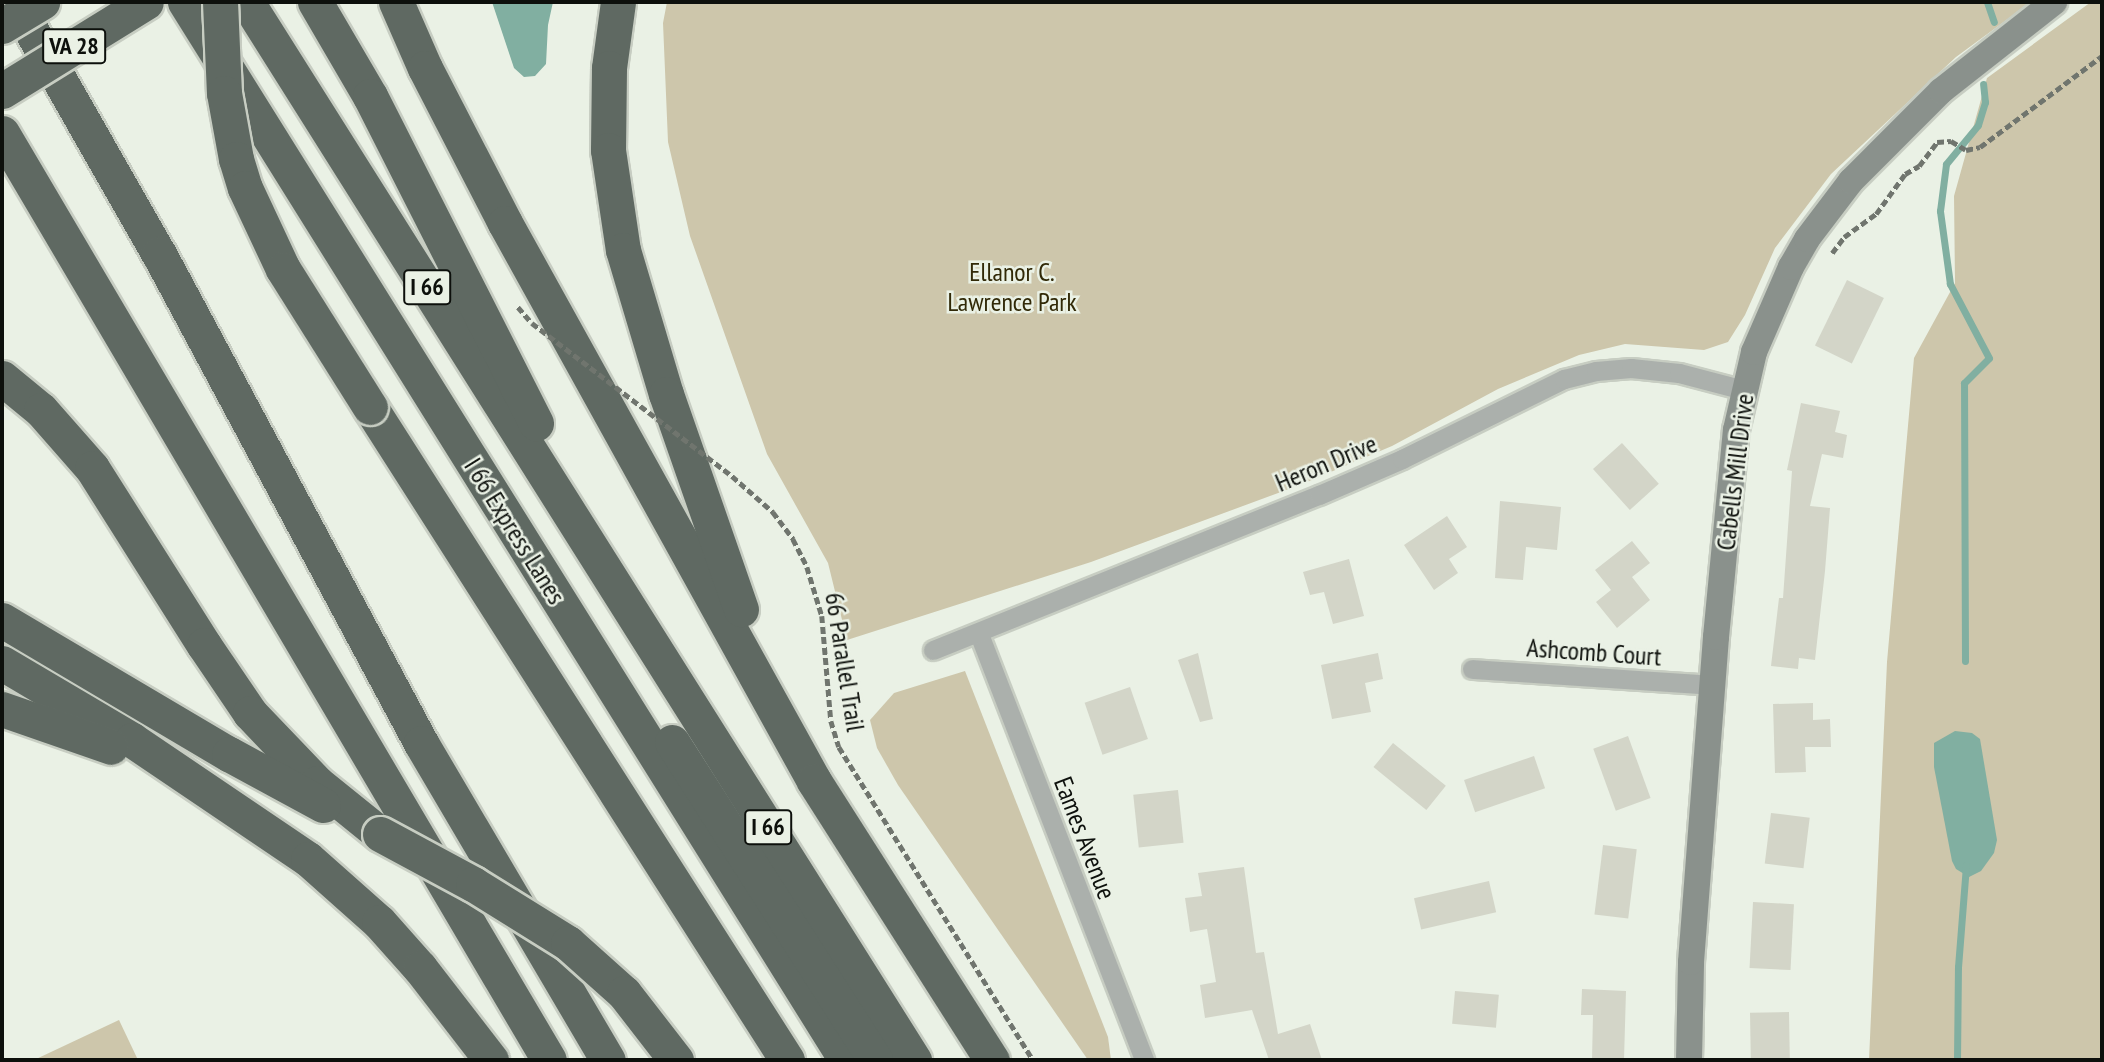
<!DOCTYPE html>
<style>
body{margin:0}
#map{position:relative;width:2104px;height:1062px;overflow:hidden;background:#eaf1e5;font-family:"PT Sans Narrow",sans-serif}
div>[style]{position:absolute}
.green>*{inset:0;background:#cdc6ab}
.water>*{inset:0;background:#81afa1}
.stream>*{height:7px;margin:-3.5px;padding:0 3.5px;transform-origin:3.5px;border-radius:3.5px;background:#81afa1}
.building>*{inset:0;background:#d3d5c8;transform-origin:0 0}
.path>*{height:4.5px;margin-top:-2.25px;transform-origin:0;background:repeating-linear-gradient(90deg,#70756e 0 7px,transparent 0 10.5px)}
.roads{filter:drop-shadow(2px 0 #c7cdc2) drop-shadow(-2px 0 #c7cdc2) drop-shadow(0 2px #c7cdc2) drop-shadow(0 -2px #c7cdc2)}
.street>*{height:19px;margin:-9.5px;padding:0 9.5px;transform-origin:9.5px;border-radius:9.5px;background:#abb0ac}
.secondary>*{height:26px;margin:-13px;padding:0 13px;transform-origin:13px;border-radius:13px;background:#8a918c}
.highway>*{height:35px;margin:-17.5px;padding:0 17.5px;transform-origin:17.5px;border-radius:17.5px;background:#5f6962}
.path-bridge>*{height:4.5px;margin-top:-2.25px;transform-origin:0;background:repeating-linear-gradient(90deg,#70756e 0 7px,transparent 0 10.5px)}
.bridges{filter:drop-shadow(2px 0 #c7cdc2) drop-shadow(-2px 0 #c7cdc2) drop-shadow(0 2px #c7cdc2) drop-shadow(0 -2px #c7cdc2)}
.highway-bridge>*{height:35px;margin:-17.5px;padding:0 17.5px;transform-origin:17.5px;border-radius:17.5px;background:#5f6962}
span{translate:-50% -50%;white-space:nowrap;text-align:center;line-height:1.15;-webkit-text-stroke:5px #eaf1e5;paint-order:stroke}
.shield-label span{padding:2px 5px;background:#eaf1e5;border:2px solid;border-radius:5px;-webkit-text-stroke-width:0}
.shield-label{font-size:24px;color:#0d100c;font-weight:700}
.park-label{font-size:26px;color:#312907}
.street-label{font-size:26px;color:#0d100c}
.frame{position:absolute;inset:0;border:4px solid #0d100c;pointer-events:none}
</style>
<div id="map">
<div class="green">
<i style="clip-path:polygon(667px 2px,2031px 2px,1956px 57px,1831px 174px,1775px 248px,1745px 315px,1728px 342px,1704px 350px,1625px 344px,1579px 355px,1498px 389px,1392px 446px,1300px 485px,1091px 562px,847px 640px,828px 563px,767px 454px,690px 236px,668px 142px,663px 23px)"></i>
<i style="clip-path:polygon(2091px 2px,2102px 2px,2102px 1060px,1869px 1060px,1887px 662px,1914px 358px,1955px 283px,1954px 196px,1987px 78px)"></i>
<i style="clip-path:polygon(965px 671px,1108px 1037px,1111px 1060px,1088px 1060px,898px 785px,877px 748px,870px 720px,894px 693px)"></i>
<i style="clip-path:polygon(119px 1020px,138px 1060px,34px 1060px)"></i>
</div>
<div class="water">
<i style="clip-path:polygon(492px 2px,553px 2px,548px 25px,546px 64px,535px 76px,524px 77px,514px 68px)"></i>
<i style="clip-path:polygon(1955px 731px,1972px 733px,1980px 739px,1997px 840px,1994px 853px,1981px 871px,1969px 877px,1956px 869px,1952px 861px,1934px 767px,1934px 743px)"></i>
</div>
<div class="stream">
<i style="left:1987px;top:2px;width:21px;rotate:71deg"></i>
<i style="left:1965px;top:661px;width:278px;rotate:-90.2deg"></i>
<i style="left:1964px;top:383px;width:35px;rotate:-45deg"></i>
<i style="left:1989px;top:358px;width:84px;rotate:-117.8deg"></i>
<i style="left:1950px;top:284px;width:74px;rotate:-97.8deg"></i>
<i style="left:1940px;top:211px;width:47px;rotate:-82.7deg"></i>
<i style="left:1946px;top:164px;width:50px;rotate:-50.6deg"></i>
<i style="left:1978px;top:125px;width:24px;rotate:-73deg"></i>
<i style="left:1985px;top:102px;width:18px;rotate:-96deg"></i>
<i style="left:1957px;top:1060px;width:93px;rotate:-89.4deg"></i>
<i style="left:1958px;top:967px;width:102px;rotate:-85.5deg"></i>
</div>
<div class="building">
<i style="left:1847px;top:280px;width:41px;height:73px;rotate:26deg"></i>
<i style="clip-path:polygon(1801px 403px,1840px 411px,1835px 432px,1847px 435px,1843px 458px,1822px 454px,1810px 506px,1830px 508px,1825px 571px,1815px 660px,1799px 658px,1798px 669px,1771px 666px,1779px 598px,1783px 598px,1792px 471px,1787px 470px)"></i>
<i style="left:1622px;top:443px;width:55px;height:39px;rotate:48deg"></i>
<i style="clip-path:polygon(1500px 501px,1561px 507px,1557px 550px,1526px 547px,1523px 580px,1495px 578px)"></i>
<i style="clip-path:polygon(1447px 516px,1467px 547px,1449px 559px,1458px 573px,1434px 590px,1404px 545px)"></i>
<i style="clip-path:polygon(1632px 541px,1650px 563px,1632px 577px,1650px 600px,1617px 628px,1596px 602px,1611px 590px,1595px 570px)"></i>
<i style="clip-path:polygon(1349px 559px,1364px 616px,1333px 624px,1324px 592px,1310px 595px,1303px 572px)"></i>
<i style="clip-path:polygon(1198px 653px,1213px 719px,1200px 722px,1178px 660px)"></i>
<i style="clip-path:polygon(1378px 653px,1383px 679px,1365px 683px,1371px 712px,1332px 719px,1321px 665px)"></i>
<i style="left:1130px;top:687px;width:55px;height:48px;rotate:71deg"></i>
<i style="clip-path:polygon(1813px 703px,1813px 720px,1830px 719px,1831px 747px,1805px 747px,1806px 772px,1775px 773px,1773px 704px)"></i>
<i style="left:1628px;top:736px;width:66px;height:37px;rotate:70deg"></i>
<i style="left:1393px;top:743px;width:68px;height:31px;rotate:39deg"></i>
<i style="left:1534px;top:756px;width:34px;height:74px;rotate:71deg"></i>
<i style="left:1178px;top:790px;width:53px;height:45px;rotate:84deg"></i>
<i style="left:1771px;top:813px;width:39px;height:51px;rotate:7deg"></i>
<i style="left:1603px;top:845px;width:34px;height:70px;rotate:7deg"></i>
<i style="clip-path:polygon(1244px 867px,1256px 953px,1264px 952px,1278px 1034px,1310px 1024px,1322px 1060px,1269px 1060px,1252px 1010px,1205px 1018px,1200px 985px,1216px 982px,1207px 929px,1190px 932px,1185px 898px,1202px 896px,1198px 873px)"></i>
<i style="left:1489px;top:881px;width:32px;height:77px;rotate:77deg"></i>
<i style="left:1753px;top:902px;width:41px;height:66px;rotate:3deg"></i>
<i style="clip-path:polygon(1582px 989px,1626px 991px,1624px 1060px,1592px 1060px,1593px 1015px,1581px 1015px)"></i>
<i style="left:1455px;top:991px;width:44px;height:33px;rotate:5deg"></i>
<i style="left:1789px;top:1012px;width:48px;height:39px;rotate:89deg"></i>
</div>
<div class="path">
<i style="left:1832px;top:253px;width:20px;rotate:-53deg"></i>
<i style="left:1844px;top:237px;width:39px;rotate:-36deg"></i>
<i style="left:1876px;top:214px;width:49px;rotate:-54.1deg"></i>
<i style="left:1905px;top:174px;width:16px;rotate:-30deg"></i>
<i style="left:1919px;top:166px;width:30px;rotate:-53deg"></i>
<i style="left:1937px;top:142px;width:14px;rotate:-4deg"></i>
<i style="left:1951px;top:141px;width:17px;rotate:31deg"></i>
<i style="left:1966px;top:150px;width:14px;rotate:-12deg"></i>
<i style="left:1980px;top:147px;width:152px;rotate:-36.7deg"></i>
<i style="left:732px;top:476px;width:55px;rotate:41.3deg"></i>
<i style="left:773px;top:512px;width:34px;rotate:53deg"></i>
<i style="left:793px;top:539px;width:31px;rotate:63deg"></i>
<i style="left:807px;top:567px;width:51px;rotate:73deg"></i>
<i style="left:822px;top:616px;width:105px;rotate:85.1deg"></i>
<i style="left:831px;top:721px;width:27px;rotate:73deg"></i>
<i style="left:839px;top:747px;width:368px;rotate:58.2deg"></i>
</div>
<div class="roads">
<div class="street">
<i style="left:979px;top:634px;width:457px;rotate:68.8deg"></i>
<i style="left:933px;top:650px;width:416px;rotate:-21.9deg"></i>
<i style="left:1319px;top:495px;width:90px;rotate:-23.4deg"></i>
<i style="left:1402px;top:459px;width:181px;rotate:-26.3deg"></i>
<i style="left:1564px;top:379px;width:33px;rotate:-14deg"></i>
<i style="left:1596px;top:371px;width:35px;rotate:-5deg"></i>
<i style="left:1631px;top:368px;width:48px;rotate:5.9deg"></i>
<i style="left:1679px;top:373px;width:67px;rotate:14.7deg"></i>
<i style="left:1472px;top:669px;width:241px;rotate:3.8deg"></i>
</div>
<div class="secondary">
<i style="left:1689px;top:1060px;width:98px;rotate:-88.8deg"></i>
<i style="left:1691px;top:962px;width:326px;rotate:-85.6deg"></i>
<i style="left:1716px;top:637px;width:208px;rotate:-84.5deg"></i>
<i style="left:1736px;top:430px;width:80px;rotate:-77deg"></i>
<i style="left:1754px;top:352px;width:93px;rotate:-66.5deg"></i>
<i style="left:1791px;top:267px;width:32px;rotate:-60deg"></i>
<i style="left:1807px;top:239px;width:73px;rotate:-52.8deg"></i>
<i style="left:1851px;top:181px;width:127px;rotate:-45deg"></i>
<i style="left:1941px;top:91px;width:144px;rotate:-38.2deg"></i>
</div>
<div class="highway">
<i style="left:15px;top:2px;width:290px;rotate:60.3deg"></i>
<i style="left:159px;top:254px;width:555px;rotate:61.82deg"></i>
<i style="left:421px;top:743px;width:368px;rotate:59.5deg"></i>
<i style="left:185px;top:2px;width:1248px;rotate:58deg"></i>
<i style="left:247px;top:2px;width:1251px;rotate:57.77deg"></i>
<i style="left:315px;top:2px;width:109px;rotate:59.7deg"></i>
<i style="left:370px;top:96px;width:367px;rotate:63.1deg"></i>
<i style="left:396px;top:2px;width:72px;rotate:66.3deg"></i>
<i style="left:425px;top:68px;width:174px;rotate:62.7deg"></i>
<i style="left:505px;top:223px;width:638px;rotate:61.02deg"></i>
<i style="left:814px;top:781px;width:331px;rotate:57.5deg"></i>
<i style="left:618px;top:2px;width:67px;rotate:97.8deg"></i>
<i style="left:609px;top:68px;width:82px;rotate:90.7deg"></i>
<i style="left:608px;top:150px;width:101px;rotate:81.5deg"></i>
<i style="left:623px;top:250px;width:150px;rotate:73.4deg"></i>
<i style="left:666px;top:394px;width:228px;rotate:70.8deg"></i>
<i style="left:2px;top:133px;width:1076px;rotate:59.46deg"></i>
<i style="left:2px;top:378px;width:50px;rotate:39.4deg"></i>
<i style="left:41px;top:410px;width:77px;rotate:48.7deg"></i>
<i style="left:92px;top:468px;width:209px;rotate:57.7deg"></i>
<i style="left:204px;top:645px;width:82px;rotate:55.9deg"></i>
<i style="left:250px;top:713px;width:97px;rotate:46.3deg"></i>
<i style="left:317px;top:783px;width:81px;rotate:39deg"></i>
<i style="left:370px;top:407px;width:775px;rotate:57.44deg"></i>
<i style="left:2px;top:620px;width:264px;rotate:30.6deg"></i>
<i style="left:229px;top:754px;width:107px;rotate:28.5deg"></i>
<i style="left:2px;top:663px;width:151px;rotate:30.6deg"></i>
<i style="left:132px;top:740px;width:212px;rotate:34.1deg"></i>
<i style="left:308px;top:859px;width:95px;rotate:41.6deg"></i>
<i style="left:379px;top:922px;width:62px;rotate:48.3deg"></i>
<i style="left:420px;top:968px;width:116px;rotate:52.3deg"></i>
<i style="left:2px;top:709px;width:115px;rotate:19.2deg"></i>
<i style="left:672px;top:742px;width:377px;rotate:57.4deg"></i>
</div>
</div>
<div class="path-bridge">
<i style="left:518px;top:307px;width:21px;rotate:49deg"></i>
<i style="left:532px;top:323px;width:252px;rotate:37.4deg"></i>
</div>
<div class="bridges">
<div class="highway-bridge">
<i style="left:220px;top:2px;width:91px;rotate:87.5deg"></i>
<i style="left:224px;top:93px;width:67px;rotate:79.7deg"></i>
<i style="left:236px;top:159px;width:30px;rotate:73deg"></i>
<i style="left:245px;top:188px;width:89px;rotate:64.9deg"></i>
<i style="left:283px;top:269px;width:163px;rotate:57.8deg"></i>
<i style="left:2px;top:26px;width:47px;rotate:-31deg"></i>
<i style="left:2px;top:91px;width:169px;rotate:-31.7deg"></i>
<i style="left:380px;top:834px;width:106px;rotate:28.3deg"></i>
<i style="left:473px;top:884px;width:112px;rotate:31.8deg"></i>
<i style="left:568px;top:943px;width:75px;rotate:41.8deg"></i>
<i style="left:624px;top:993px;width:85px;rotate:52.2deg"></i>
</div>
</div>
<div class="shield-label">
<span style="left:74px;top:46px">VA 28</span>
<span style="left:427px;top:287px">I 66</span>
<span style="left:768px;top:827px">I 66</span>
</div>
<div class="park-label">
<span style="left:1012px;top:287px">Ellanor C.<br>Lawrence Park</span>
</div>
<div class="street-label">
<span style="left:1326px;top:463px;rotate:-23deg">Heron Drive</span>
<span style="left:1735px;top:472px;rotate:-83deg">Cabells Mill Drive</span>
<span style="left:515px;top:531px;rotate:58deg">I 66 Express Lanes</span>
<span style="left:1594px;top:652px;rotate:4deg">Ashcomb Court</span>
<span style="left:845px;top:662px;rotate:81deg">66 Parallel Trail</span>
<span style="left:1085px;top:838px;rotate:69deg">Eames Avenue</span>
</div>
<div class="frame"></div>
</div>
